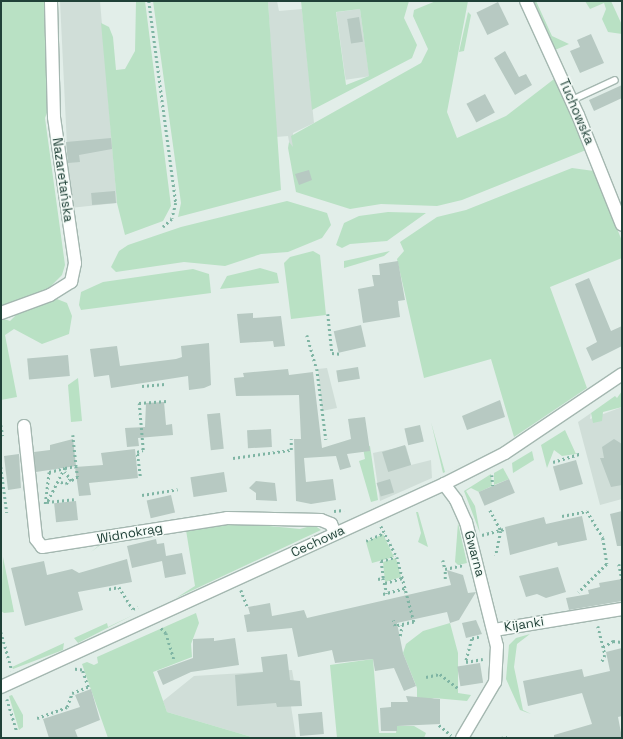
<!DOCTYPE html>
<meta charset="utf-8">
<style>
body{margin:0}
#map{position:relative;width:623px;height:739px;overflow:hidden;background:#e2eee9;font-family:"Space Grotesk",sans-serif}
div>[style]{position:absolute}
.built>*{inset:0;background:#d0ded8;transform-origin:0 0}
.green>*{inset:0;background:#b9e1c4}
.building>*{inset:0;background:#b7c9c2;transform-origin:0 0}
.path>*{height:2.5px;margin-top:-1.25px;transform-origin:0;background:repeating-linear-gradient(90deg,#7fb5a4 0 2px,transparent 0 5px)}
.roads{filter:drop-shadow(1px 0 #a4b7b0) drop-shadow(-1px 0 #a4b7b0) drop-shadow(0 1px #a4b7b0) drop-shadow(0 -1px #a4b7b0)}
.service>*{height:6px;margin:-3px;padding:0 3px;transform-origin:3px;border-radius:3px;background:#fff}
.minor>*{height:12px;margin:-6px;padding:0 6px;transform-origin:6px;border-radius:6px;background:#fff}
.tertiary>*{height:12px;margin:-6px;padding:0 6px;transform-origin:6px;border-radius:6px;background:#fff}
span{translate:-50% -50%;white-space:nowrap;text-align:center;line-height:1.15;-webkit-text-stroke:3px #f3faf6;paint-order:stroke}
.street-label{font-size:13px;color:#204138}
.frame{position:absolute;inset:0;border:2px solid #204138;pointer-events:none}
</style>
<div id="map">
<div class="built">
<i style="clip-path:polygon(60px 1px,100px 1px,117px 203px,70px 208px)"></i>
<i style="clip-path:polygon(268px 1px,277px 1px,279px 11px,302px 9px,314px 123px,293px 133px,293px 147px,290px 147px,288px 136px,276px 137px)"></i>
<i style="left:360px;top:9px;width:68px;height:24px;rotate:82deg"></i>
<i style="clip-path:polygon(327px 368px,337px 408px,322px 411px,318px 369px)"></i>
<i style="clip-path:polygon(622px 407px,622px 499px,600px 505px,578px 422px,591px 413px,590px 419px)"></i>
<i style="clip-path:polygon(406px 446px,411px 465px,431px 460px,432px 478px,380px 501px,373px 453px)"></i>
<i style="clip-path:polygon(292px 670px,296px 693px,291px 706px,296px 738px,255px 738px,167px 712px,163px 701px,194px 676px)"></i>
</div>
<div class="green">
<i style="clip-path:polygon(1px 1px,46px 1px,48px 110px,45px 118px,65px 265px,62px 275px,47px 290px,1px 307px)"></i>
<i style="clip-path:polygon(136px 1px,145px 1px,171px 206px,163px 221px,125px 235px,117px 203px,101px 23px,109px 27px,113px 37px,116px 70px,125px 69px,135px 51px)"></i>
<i style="clip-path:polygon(153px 1px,268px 1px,281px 190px,178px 217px,181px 203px)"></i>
<i style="clip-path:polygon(evenodd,301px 1px,409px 1px,404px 18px,417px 45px,412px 58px,312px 110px,301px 1px,360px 9px,369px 76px,346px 85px,336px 12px,360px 9px)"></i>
<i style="clip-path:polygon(436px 1px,468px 1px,447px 112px,457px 138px,506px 116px,558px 76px,586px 150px,462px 200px,437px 206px,381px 204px,350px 209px,296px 192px,288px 148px,289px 142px,293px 147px,291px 136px,421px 63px,428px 49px,413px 16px,414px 10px)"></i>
<i style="clip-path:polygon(531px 1px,536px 1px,552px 36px,569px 44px,555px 50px)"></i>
<i style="clip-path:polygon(585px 1px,611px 1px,622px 25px,622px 34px,608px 32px,602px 19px,606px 9px,604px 3px,590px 9px)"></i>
<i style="clip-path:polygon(468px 12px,471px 15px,464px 51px,459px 52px)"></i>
<i style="clip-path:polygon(572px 168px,594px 171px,622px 241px,622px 258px,550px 287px,587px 388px,514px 437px,491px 359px,424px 378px,397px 259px,404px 251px,400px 242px,437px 217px,466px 210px)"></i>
<i style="clip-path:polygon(287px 201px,327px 213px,331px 225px,322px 238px,288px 252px,261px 254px,225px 266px,184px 262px,116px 272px,111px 267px,119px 251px,128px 245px,181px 227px)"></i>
<i style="clip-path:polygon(388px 212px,426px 213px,387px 241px,350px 244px,342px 248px,336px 245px,344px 223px,359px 216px)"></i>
<i style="clip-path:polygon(313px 251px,320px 255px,326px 315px,291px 319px,284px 263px,290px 257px)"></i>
<i style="clip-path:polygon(390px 251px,384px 256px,344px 268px,344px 261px)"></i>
<i style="clip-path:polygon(260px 268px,277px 273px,279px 283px,220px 289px,227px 276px)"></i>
<i style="clip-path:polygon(193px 269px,209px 274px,211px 293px,81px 310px,79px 305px,81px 292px,103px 282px)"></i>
<i style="clip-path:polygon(57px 299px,67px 303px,72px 316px,69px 334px,42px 344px,14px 329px,5px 335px,17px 397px,1px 400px,1px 318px,10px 321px,21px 310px)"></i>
<i style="clip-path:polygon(78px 378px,82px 421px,71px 422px,68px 385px)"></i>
<i style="clip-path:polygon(622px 391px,622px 407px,603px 412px,602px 421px,593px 423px,591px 413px,615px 396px,617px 398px)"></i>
<i style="clip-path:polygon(431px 422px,445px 472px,494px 449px,443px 473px)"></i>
<i style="clip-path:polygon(565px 430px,576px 454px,562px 456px,554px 450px,547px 468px,541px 445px)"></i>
<i style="clip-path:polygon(370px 446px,378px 500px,371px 502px,359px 461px,365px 459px,363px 448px)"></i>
<i style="clip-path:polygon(532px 451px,534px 460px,513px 473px,512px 463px)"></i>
<i style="clip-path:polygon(503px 468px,509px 479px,494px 485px,494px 473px)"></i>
<i style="clip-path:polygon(491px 474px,492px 486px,479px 492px,471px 488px,466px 491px,475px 506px,480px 533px,464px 491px)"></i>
<i style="clip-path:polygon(416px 512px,418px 512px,428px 547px,418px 542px,421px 533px)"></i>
<i style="clip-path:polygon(228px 522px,300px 529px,314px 525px,321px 530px,176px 598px,195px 586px,186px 530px,103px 543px,91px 552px,103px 542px)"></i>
<i style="clip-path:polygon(458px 523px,467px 563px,458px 565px,455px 562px)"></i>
<i style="clip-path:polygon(383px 534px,394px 557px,372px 563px,366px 542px)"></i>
<i style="clip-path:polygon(3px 557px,14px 612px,4px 613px,1px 611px)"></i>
<i style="clip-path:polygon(396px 558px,401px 577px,385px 582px,383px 562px)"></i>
<i style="clip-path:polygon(196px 613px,199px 623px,191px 644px,192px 657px,153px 672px,167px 712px,255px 738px,108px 738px,82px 664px,87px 662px,94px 665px,98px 663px,97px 657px)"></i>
<i style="clip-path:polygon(133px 615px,78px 643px,74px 638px,107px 623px,108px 627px)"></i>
<i style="clip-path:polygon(450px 623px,458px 653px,458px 693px,471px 695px,467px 701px,434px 698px,417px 704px,417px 688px,403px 653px,406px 644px,423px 631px)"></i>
<i style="clip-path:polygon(530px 634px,517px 644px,514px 667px,523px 710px,531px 714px,520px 710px,506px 679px,509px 645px,516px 638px)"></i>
<i style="clip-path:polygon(64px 643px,63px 650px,13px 669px,12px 667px)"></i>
<i style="clip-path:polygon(373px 659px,379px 733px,396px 733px,397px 726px,414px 726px,426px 733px,424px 738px,337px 738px,330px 665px)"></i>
<i style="clip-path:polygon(12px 695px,23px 715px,23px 727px,19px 730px,9px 696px)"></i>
</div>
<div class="building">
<i style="left:498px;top:2px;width:25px;height:24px;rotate:64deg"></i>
<i style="left:359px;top:17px;width:25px;height:12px;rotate:81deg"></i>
<i style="clip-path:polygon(591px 34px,604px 63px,580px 73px,570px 51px,580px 47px,577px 40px)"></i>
<i style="clip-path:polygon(505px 51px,519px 77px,526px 74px,532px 85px,515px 95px,494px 58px)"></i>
<i style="clip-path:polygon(622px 85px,622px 98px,594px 111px,589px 100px)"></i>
<i style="left:485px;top:94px;width:21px;height:21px;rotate:62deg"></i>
<i style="clip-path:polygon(111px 138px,112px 149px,79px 155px,80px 162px,68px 163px,66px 142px)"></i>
<i style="clip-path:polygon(309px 170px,312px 180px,299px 185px,295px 174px)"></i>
<i style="left:115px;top:191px;width:12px;height:24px;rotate:85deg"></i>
<i style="clip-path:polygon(398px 261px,405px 300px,398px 301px,400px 317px,363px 323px,358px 289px,374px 286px,372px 275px,380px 275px,379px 264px)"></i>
<i style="clip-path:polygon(589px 278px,611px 331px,622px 326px,622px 346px,592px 361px,586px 348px,597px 342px,575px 284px)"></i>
<i style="clip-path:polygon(253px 313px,253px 318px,281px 316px,285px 346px,274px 347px,273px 341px,240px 343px,237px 314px)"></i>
<i style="left:361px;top:325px;width:22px;height:28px;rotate:77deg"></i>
<i style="clip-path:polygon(209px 343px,211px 385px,204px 388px,189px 390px,188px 376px,111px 388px,109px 375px,94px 377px,90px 349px,117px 346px,120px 366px,176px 359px,182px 357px,181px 346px)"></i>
<i style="left:68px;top:355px;width:21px;height:41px;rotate:85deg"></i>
<i style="left:358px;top:367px;width:12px;height:22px;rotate:81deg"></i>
<i style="clip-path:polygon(288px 369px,289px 375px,313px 372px,322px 448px,351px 439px,348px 419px,365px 417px,370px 451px,347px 454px,351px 467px,340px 470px,336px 456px,304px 458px,306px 482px,333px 479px,336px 500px,311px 504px,296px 501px,294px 439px,301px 439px,299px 395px,236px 396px,234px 378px,244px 377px,243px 373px)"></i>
<i style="clip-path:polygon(500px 400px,505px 417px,467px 430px,462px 416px)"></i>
<i style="clip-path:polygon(164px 402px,166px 425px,172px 424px,173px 435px,138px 438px,139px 446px,127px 447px,125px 428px,145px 427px,146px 403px)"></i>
<i style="left:220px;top:413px;width:36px;height:13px;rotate:84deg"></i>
<i style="left:420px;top:425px;width:17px;height:16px;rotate:77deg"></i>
<i style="left:271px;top:429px;width:18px;height:24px;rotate:87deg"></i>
<i style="clip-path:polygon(73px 439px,76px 466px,36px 472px,34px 452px,50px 450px,50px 445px)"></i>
<i style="clip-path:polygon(614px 439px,622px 444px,622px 485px,611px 487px,600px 458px,604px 458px,602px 447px)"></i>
<i style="left:405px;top:445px;width:21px;height:24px;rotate:73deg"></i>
<i style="clip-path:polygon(135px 449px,138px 478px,89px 483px,91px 495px,79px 496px,75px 467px,103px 465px,101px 453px)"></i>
<i style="clip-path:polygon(19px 454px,21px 488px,8px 490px,4px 456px)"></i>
<i style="left:576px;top:460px;width:25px;height:24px;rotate:74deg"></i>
<i style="left:224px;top:472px;width:20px;height:34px;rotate:81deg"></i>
<i style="left:390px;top:479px;width:14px;height:14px;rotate:73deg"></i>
<i style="left:509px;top:479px;width:15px;height:33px;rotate:67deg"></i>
<i style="clip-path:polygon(256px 481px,275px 483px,277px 501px,256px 500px,256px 493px,249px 488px)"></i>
<i style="left:171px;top:495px;width:18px;height:25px;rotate:77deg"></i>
<i style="left:76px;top:501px;width:19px;height:22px;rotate:84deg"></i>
<i style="clip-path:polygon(622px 511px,622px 546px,617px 546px,610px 514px)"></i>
<i style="clip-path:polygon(582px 516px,587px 540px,558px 546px,557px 542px,510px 555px,505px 527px,544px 517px,546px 524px)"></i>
<i style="clip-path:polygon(156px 539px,157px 544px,164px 543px,166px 556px,182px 553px,186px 574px,165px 578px,162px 561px,132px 568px,127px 546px)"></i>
<i style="clip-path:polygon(127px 559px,132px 582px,78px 592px,83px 610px,25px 626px,11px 568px,44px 561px,47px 575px,72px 569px,79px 573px)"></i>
<i style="clip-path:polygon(558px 567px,566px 592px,546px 598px,537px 594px,526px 597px,519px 576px)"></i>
<i style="clip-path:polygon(447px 570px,463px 575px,468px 593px,476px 592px,459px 620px,450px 623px,447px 612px,397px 623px,403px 653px,416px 686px,404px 691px,394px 668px,375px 671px,373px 659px,335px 663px,332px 650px,298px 657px,292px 628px,247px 632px,244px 615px,250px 614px,248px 607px,270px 603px,272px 616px,304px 610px,307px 618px,451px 585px)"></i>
<i style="clip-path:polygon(622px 579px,622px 601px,569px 610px,566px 598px,589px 594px,588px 590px,600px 587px,599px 583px)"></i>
<i style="clip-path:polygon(476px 620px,482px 634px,466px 638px,462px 623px)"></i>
<i style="clip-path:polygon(214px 638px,214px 641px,235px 638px,239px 665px,191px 672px,163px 685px,157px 671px,193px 658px,193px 639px)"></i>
<i style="clip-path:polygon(622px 648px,622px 716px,618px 717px,622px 738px,554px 738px,554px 735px,592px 724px,582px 693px,528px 706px,523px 681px,582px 669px,584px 677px,610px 671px,606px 652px)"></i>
<i style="clip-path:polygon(287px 654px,290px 680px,300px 681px,302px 706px,277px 707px,276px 703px,237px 706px,235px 675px,263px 672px,261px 657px)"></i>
<i style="left:480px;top:663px;width:20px;height:23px;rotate:81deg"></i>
<i style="clip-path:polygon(91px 689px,100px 720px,75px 730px,78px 738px,49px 738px,43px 719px,80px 707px,75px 695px)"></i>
<i style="clip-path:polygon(406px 696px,440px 699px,440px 724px,397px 726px,397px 731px,381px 731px,380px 708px,391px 707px,391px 702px,408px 702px)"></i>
<i style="left:322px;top:712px;width:22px;height:24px;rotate:85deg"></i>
</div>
<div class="path">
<i style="left:149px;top:1px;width:204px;rotate:82.4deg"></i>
<i style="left:176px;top:203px;width:16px;rotate:104deg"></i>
<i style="left:172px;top:219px;width:12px;rotate:138deg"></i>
<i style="left:328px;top:314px;width:39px;rotate:84deg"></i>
<i style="left:332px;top:353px;width:10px;rotate:6deg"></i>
<i style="left:307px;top:335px;width:35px;rotate:74deg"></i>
<i style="left:317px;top:369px;width:71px;rotate:82.7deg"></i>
<i style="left:142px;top:386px;width:23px;rotate:-5deg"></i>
<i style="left:1px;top:425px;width:11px;rotate:80deg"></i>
<i style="left:73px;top:435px;width:31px;rotate:84deg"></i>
<i style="left:233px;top:458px;width:59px;rotate:-7.9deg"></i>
<i style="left:291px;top:450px;width:11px;rotate:-90deg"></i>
<i style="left:553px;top:462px;width:28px;rotate:-17deg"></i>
<i style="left:1px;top:467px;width:46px;rotate:82.6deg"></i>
<i style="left:65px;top:468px;width:11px;rotate:-10deg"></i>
<i style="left:76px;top:466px;width:11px;rotate:80deg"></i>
<i style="left:78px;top:477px;width:8px;rotate:150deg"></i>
<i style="left:71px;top:481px;width:11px;rotate:-124deg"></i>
<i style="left:492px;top:475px;width:11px;rotate:85deg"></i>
<i style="left:140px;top:476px;width:24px;rotate:-97deg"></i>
<i style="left:137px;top:452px;width:6px;rotate:-18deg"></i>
<i style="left:143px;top:450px;width:47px;rotate:-94.9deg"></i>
<i style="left:139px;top:403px;width:28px;rotate:-4deg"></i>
<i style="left:61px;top:482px;width:5px;rotate:22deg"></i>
<i style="left:66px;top:484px;width:6px;rotate:-59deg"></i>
<i style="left:142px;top:495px;width:36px;rotate:-9deg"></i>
<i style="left:47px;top:502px;width:27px;rotate:-6deg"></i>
<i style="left:45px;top:504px;width:32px;rotate:-83deg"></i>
<i style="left:49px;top:472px;width:16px;rotate:-14deg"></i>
<i style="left:65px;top:468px;width:38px;rotate:117deg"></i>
<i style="left:490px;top:510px;width:24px;rotate:62deg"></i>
<i style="left:501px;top:531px;width:25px;rotate:102deg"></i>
<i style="left:334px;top:511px;width:10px;rotate:-6deg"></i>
<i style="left:562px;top:516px;width:25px;rotate:-11deg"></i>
<i style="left:587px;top:511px;width:31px;rotate:59deg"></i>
<i style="left:603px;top:538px;width:26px;rotate:81deg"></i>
<i style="left:607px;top:564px;width:40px;rotate:135deg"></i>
<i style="left:381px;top:526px;width:35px;rotate:63deg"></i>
<i style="left:397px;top:557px;width:67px;rotate:75.3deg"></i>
<i style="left:414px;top:622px;width:19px;rotate:168deg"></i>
<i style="left:395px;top:626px;width:6px;rotate:-108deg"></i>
<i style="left:482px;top:535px;width:24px;rotate:-15deg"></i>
<i style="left:366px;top:541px;width:20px;rotate:-24deg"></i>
<i style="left:443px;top:560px;width:9px;rotate:77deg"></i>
<i style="left:445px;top:569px;width:19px;rotate:-12deg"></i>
<i style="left:619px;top:564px;width:16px;rotate:79deg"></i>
<i style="left:383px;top:578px;width:17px;rotate:-97deg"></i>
<i style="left:381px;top:561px;width:15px;rotate:-16deg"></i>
<i style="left:378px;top:579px;width:5px;rotate:-11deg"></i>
<i style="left:383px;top:578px;width:16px;rotate:75deg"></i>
<i style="left:445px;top:579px;width:10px;rotate:-90deg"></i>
<i style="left:385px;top:583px;width:18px;rotate:-16deg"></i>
<i style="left:109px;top:589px;width:10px;rotate:-11deg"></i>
<i style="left:119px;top:587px;width:26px;rotate:58deg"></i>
<i style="left:133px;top:609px;width:5px;rotate:-22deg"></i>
<i style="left:241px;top:590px;width:17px;rotate:69deg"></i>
<i style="left:383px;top:594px;width:23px;rotate:-15deg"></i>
<i style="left:598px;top:626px;width:30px;rotate:76deg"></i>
<i style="left:605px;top:655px;width:8px;rotate:113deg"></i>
<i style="left:161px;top:628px;width:7px;rotate:45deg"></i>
<i style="left:166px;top:633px;width:28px;rotate:73deg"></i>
<i style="left:1px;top:632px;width:40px;rotate:74deg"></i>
<i style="left:400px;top:636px;width:11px;rotate:-80deg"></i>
<i style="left:479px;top:637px;width:7px;rotate:164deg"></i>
<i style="left:472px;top:639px;width:24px;rotate:105deg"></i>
<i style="left:466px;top:662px;width:17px;rotate:-10deg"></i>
<i style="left:603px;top:647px;width:12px;rotate:-31deg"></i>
<i style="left:613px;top:641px;width:9px;rotate:6deg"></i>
<i style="left:426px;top:677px;width:14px;rotate:-12deg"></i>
<i style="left:440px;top:674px;width:24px;rotate:38deg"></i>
<i style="left:7px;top:699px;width:34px;rotate:73deg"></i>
<i style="left:37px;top:718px;width:32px;rotate:-20deg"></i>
<i style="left:67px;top:707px;width:15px;rotate:-70deg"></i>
<i style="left:72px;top:693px;width:17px;rotate:-21deg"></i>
<i style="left:88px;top:687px;width:18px;rotate:-109deg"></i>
<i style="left:82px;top:670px;width:9px;rotate:-174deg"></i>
<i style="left:439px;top:725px;width:16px;rotate:40deg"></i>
<i style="left:501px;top:738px;width:6px;rotate:-9deg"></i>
</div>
<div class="roads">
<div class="service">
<i style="left:572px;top:100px;width:47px;rotate:-24.9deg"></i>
</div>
<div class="minor">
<i style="left:526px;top:1px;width:125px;rotate:65.5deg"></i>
<i style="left:578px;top:115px;width:118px;rotate:68.2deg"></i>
<i style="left:1px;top:313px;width:52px;rotate:-20.2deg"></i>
<i style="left:50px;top:295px;width:25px;rotate:-32deg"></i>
<i style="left:71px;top:282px;width:19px;rotate:-78deg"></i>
<i style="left:75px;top:263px;width:148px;rotate:-98.2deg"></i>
<i style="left:54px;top:117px;width:116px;rotate:-91.5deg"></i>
<i style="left:24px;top:426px;width:114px;rotate:83.9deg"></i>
<i style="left:36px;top:539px;width:10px;rotate:53deg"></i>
<i style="left:42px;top:547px;width:187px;rotate:-8.9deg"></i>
<i style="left:227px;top:518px;width:94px;rotate:1.2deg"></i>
<i style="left:321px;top:520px;width:11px;rotate:22deg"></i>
<i style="left:331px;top:524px;width:10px;rotate:66deg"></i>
<i style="left:444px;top:484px;width:20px;rotate:53deg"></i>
<i style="left:456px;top:500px;width:24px;rotate:66deg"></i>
<i style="left:466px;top:522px;width:128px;rotate:76deg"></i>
<i style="left:497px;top:646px;width:36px;rotate:93deg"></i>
<i style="left:495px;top:682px;width:65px;rotate:120.5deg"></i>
<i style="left:494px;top:630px;width:130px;rotate:-9.3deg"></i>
</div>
<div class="tertiary">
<i style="left:1px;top:687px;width:487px;rotate:-24.6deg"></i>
<i style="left:444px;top:484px;width:68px;rotate:-26.9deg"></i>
<i style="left:505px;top:453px;width:141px;rotate:-34deg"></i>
</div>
</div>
<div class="street-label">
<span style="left:576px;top:112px;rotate:67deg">Tuchowska</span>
<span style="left:62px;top:180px;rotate:82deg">Nazaretańska</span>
<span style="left:130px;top:534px;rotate:-10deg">Widnokrąg</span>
<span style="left:318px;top:542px;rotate:-25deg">Cechowa</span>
<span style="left:474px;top:554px;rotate:75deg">Gwarna</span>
<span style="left:524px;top:625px;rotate:-9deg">Kijanki</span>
</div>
<div class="frame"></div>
</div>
